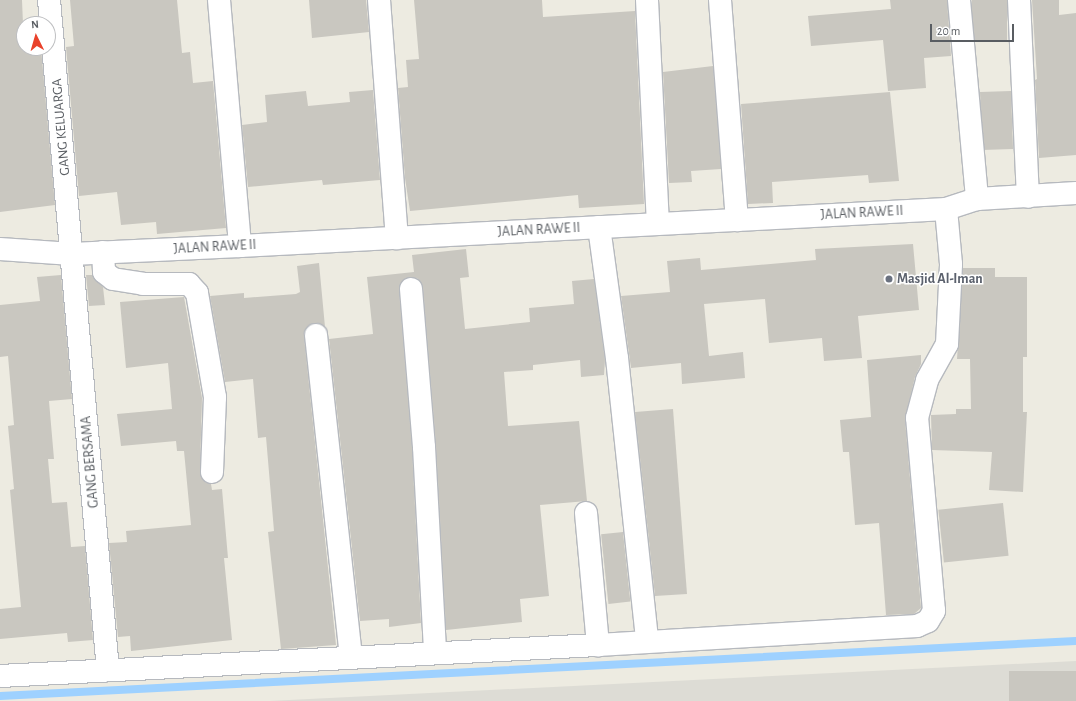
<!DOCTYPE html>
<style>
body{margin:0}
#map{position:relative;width:1076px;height:701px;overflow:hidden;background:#edebe1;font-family:"Alegreya Sans",sans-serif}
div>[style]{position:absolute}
.industrial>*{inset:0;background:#dddcd5}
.stream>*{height:8px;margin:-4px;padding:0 4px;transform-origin:4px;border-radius:4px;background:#9ed1ff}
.building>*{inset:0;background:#c9c7c0;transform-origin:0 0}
.roads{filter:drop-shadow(1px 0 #b6b9be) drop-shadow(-1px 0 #b6b9be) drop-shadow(0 1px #b6b9be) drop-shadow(0 -1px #b6b9be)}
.minor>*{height:22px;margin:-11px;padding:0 11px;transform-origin:11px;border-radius:11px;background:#fff}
.dots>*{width:11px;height:11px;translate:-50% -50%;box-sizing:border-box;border:2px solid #fff;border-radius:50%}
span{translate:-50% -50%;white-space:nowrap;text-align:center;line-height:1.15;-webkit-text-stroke:3px #fff;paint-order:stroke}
.street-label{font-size:14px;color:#595d62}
.worship-label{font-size:14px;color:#5b616d;font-weight:700}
.left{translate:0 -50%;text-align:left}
.north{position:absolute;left:16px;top:16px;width:40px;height:40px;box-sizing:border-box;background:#fff;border:1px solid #bdbec0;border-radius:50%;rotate:355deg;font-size:11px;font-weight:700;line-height:16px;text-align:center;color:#595d62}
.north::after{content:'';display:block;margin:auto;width:14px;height:18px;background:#e9422b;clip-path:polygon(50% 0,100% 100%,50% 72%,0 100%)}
.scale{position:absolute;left:930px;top:24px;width:84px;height:18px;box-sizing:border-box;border:2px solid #595d62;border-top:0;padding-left:5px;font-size:12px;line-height:14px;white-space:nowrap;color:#595d62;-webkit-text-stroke:3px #fff;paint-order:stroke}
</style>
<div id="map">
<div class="industrial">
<i style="clip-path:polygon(1076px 661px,1076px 701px,269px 701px)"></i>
</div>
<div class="stream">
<i style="left:0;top:696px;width:1077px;rotate:-2.93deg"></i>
</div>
<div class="building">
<i style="clip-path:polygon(0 0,22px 0,24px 48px,41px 48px,55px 205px,0 212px)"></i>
<i style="clip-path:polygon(70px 0,177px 0,182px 53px,190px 52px,193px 83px,213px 81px,226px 228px,157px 234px,156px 222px,121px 225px,117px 192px,79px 196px,66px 47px,74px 46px)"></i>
<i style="clip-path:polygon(309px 0,366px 0,369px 32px,312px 38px)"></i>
<i style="clip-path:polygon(414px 0,542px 0,543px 17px,635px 11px,644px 204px,579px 208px,578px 195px,410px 211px,405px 178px,398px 88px,408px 87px,406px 60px,419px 59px)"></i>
<i style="clip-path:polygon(890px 0,947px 0,951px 56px,924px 58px,926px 88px,888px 91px,883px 40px,811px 46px,808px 16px,891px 9px)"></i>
<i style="left:972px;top:0;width:35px;height:40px"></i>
<i style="clip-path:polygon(1032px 0,1059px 0,1059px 15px,1076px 13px,1076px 155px,1039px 158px,1035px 80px,1037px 79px)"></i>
<i style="clip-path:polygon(713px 66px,721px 169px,691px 171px,692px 182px,669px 183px,663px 72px)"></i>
<i style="clip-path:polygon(373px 90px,380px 180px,323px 185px,322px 180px,248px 187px,242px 125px,267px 122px,265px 95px,306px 91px,308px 106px,350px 102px,349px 92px)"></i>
<i style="left:1011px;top:91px;width:58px;height:31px;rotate:88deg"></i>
<i style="clip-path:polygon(890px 92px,899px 181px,869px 183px,868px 175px,772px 182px,773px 203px,748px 204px,741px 104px)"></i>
<i style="clip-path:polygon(913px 244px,919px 310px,858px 316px,862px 358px,824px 361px,822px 338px,769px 343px,765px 299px,704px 304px,709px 356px,743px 352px,745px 378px,682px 384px,681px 363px,631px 368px,621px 296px,670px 292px,667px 261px,700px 258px,701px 270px,816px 260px,815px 249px)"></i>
<i style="clip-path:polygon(466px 249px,469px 277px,460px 278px,465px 329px,530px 322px,529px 308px,574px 304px,572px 281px,594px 279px,605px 360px,604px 375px,581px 377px,580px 360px,533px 365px,533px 370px,504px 372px,508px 426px,579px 421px,587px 501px,540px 505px,549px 596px,520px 599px,522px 622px,446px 630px,436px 446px,423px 288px,417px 278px,404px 279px,399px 290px,412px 448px,421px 623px,389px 627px,389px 619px,360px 621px,329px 339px,373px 334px,367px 277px,414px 272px,412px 255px)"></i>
<i style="clip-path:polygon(319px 263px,325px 327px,315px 323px,309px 325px,304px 336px,336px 645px,281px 649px,268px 532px,274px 531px,266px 437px,258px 438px,253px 379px,225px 382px,210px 296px,244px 293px,244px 298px,296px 294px,300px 292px,297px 266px)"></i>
<i style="clip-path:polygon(963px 268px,995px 268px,995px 277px,1027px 277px,1027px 357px,1023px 357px,1023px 412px,1027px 412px,1023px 492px,989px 490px,992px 452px,932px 450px,931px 415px,956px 414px,956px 409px,971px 409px,970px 359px,957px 359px)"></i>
<i style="clip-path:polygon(61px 275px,72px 399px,49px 401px,54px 459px,48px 459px,52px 503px,67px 502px,71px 547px,85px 546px,93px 640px,68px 642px,67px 633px,0 639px,0 609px,21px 607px,10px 490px,14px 489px,8px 426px,14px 425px,8px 356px,0 357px,0 305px,40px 301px,37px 277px)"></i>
<i style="clip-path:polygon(86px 275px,92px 275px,103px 287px,105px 305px,89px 306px)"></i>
<i style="clip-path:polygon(184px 297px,202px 398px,200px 472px,205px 482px,211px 484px,212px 490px,222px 489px,228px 558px,224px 558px,232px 640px,131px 651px,130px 636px,118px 637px,109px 543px,127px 542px,126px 531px,191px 525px,184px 451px,177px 451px,176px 441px,121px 446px,117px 414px,172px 409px,168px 363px,126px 368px,120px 302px)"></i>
<i style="clip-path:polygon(921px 355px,921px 364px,915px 377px,905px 419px,921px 608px,914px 614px,886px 615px,879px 523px,855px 525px,849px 452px,843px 452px,840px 420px,871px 417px,867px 360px)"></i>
<i style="clip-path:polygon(673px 409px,687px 594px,655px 596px,635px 412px)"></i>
<i style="left:1003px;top:503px;width:53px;height:65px;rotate:84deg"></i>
<i style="left:623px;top:532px;width:70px;height:22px;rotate:84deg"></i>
<i style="left:1076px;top:671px;width:30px;height:67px;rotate:90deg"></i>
</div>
<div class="roads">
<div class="minor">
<i style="left:49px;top:0;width:673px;rotate:84.97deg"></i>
<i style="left:219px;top:0;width:247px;rotate:85.1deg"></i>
<i style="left:379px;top:0;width:239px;rotate:85.7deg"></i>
<i style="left:647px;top:0;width:224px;rotate:87.2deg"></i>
<i style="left:720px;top:0;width:221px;rotate:85.6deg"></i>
<i style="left:959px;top:0;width:200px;rotate:84.8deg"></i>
<i style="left:1019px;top:0;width:197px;rotate:87.4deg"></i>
<i style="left:599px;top:227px;width:132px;rotate:82.2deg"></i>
<i style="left:617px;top:358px;width:284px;rotate:83.9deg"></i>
<i style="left:0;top:249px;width:72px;rotate:4deg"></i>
<i style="left:72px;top:254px;width:168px;rotate:-2.7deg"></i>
<i style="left:240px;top:246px;width:707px;rotate:-3deg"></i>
<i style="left:946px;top:209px;width:33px;rotate:-18deg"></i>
<i style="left:977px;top:199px;width:99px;rotate:-3.5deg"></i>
<i style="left:103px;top:252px;width:20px;rotate:87deg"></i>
<i style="left:104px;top:272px;width:11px;rotate:38deg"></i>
<i style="left:113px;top:279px;width:30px;rotate:9deg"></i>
<i style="left:143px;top:284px;width:46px"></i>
<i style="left:189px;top:284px;width:12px;rotate:48deg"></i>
<i style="left:197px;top:293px;width:106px;rotate:80.2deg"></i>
<i style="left:215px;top:397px;width:75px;rotate:92.3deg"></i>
<i style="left:411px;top:289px;width:159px;rotate:85.3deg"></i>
<i style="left:424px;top:447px;width:205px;rotate:86.9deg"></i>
<i style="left:316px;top:335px;width:324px;rotate:83.8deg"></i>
<i style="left:586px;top:513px;width:133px;rotate:84.8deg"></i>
<i style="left:0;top:676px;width:599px;rotate:-2.97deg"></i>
<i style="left:598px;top:645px;width:320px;rotate:-3.4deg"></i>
<i style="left:917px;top:626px;width:12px;rotate:-24deg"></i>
<i style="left:928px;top:621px;width:12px;rotate:-59deg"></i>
<i style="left:934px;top:611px;width:194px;rotate:-95deg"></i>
<i style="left:917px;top:418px;width:39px;rotate:-75deg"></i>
<i style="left:927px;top:380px;width:41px;rotate:-60.9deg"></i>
<i style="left:947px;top:344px;width:80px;rotate:-87.1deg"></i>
<i style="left:951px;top:264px;width:55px;rotate:-95.2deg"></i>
</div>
</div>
<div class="dots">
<i style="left:889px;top:279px;background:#6b7280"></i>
</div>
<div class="street-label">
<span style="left:61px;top:127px;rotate:-95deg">GANG KELUARGA</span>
<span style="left:862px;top:213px;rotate:-3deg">JALAN RAWE II</span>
<span style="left:539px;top:230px;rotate:-3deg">JALAN RAWE II</span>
<span style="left:215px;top:247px;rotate:-3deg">JALAN RAWE II</span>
<span style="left:90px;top:462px;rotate:-95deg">GANG BERSAMA</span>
</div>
<div class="worship-label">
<span class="left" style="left:897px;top:279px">Masjid Al-Iman</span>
</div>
<div class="north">N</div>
<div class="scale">20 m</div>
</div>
